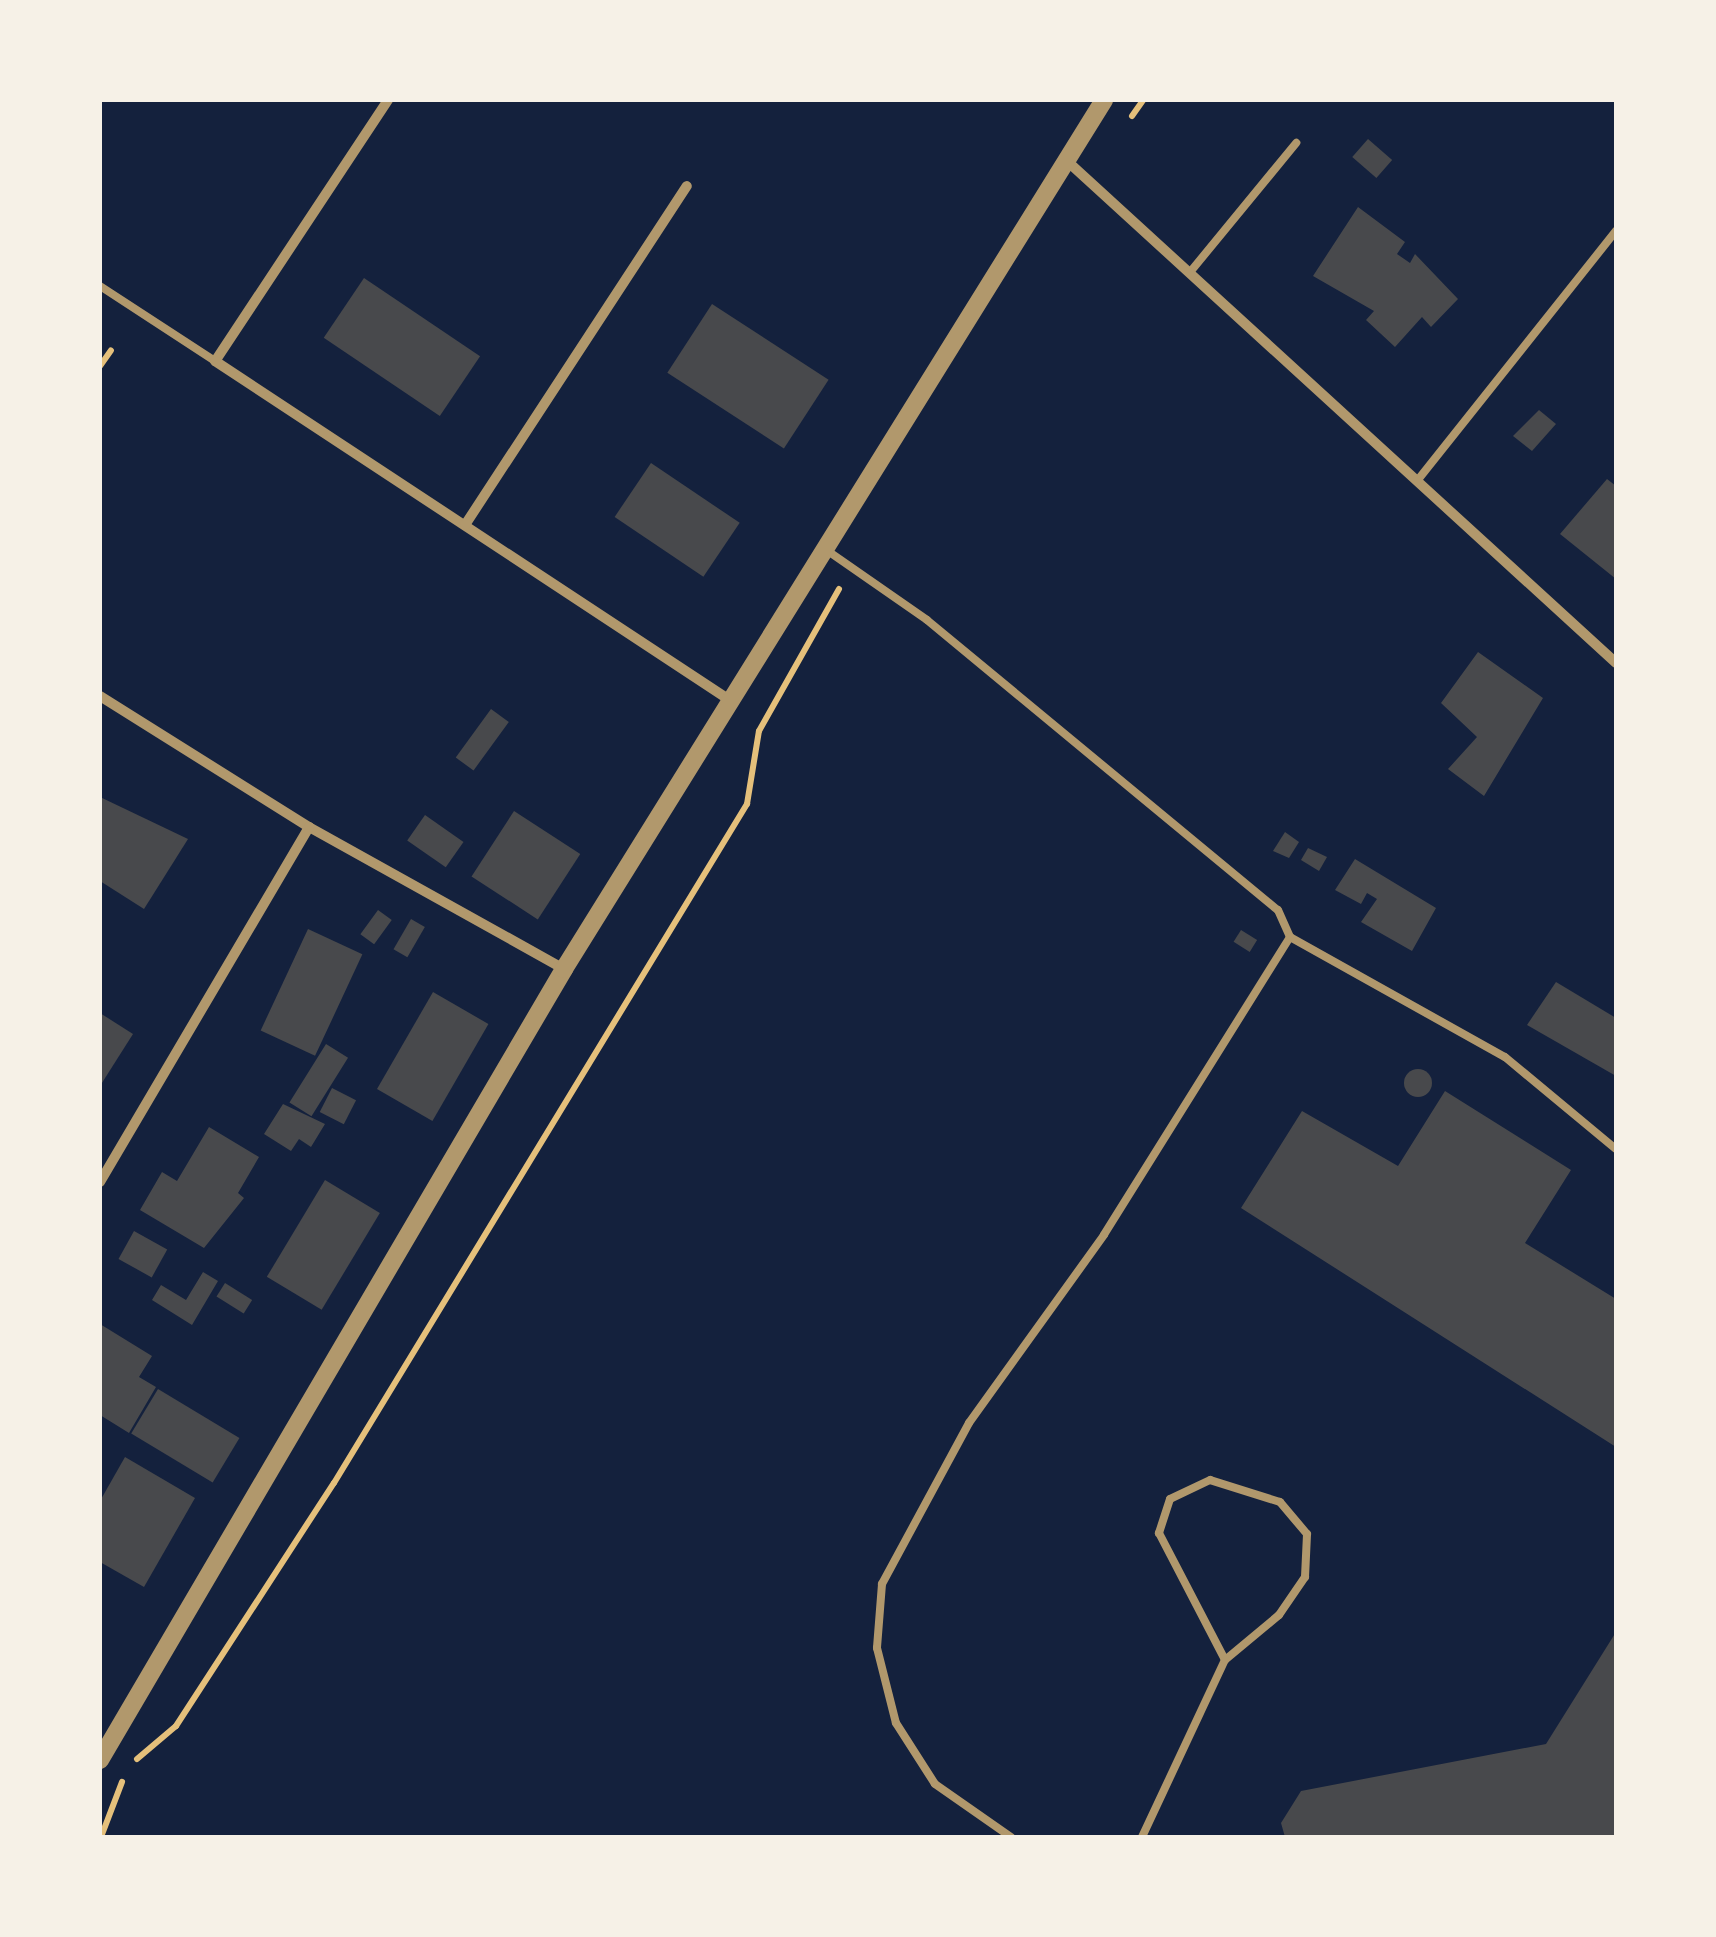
<!DOCTYPE html>
<style>
body{margin:0}
#map{position:relative;width:1716px;height:1937px;overflow:hidden;background:#14213d;font-family:Raleway,sans-serif}
div>[style]{position:absolute}
.building>*{inset:0;background:#48494c;transform-origin:0 0}
.round{border-radius:50%}
.path>*{height:6px;margin:-3px;padding:0 3px;transform-origin:3px;border-radius:3px;background:#e5c07b}
.service>*{height:8px;margin:-4px;padding:0 4px;transform-origin:4px;border-radius:4px;background:#b1986c}
.minor>*{height:10px;margin:-5px;padding:0 5px;transform-origin:5px;border-radius:5px;background:#b1986c}
.tertiary>*{height:18px;margin:-9px;padding:0 9px;transform-origin:9px;border-radius:9px;background:#b1986c}
span{translate:-50% -50%;white-space:nowrap;text-align:center;line-height:1.15;-webkit-text-stroke:10px #f6f1e7;paint-order:stroke}
.frame{position:absolute;inset:0;border:102px solid #f6f1e7;pointer-events:none}
</style>
<div id="map">
<div class="building">
<i style="left:1368px;top:139px;width:32px;height:24px;rotate:41deg"></i>
<i style="clip-path:polygon(1358px 207px,1405px 242px,1397px 254px,1410px 263px,1415px 254px,1458px 299px,1431px 327px,1422px 317px,1395px 347px,1366px 320px,1374px 311px,1313px 276px)"></i>
<i style="left:364px;top:278px;width:140px;height:72px;rotate:34deg"></i>
<i style="left:712px;top:304px;width:139px;height:82px;rotate:33deg"></i>
<i style="clip-path:polygon(1539px 410px,1556px 424px,1532px 451px,1513px 436px)"></i>
<i style="left:651px;top:463px;width:107px;height:65px;rotate:34deg"></i>
<i style="clip-path:polygon(1607px 479px,1616px 486px,1616px 579px,1560px 534px)"></i>
<i style="clip-path:polygon(1478px 652px,1543px 698px,1484px 796px,1448px 769px,1477px 737px,1441px 703px)"></i>
<i style="left:491px;top:709px;width:22px;height:60px;rotate:36deg"></i>
<i style="clip-path:polygon(100px 797px,188px 839px,144px 909px,100px 881px)"></i>
<i style="left:514px;top:811px;width:79px;height:78px;rotate:33deg"></i>
<i style="left:425px;top:815px;width:47px;height:31px;rotate:35deg"></i>
<i style="clip-path:polygon(1285px 832px,1299px 842px,1289px 858px,1273px 851px)"></i>
<i style="clip-path:polygon(1308px 848px,1327px 857px,1319px 871px,1301px 860px)"></i>
<i style="clip-path:polygon(1355px 859px,1436px 908px,1412px 951px,1361px 922px,1377px 899px,1367px 893px,1361px 904px,1335px 890px)"></i>
<i style="left:378px;top:910px;width:17px;height:30px;rotate:36deg"></i>
<i style="left:411px;top:919px;width:16px;height:35px;rotate:30deg"></i>
<i style="left:308px;top:929px;width:60px;height:112px;rotate:25deg"></i>
<i style="left:1241px;top:930px;width:19px;height:14px;rotate:32deg"></i>
<i style="clip-path:polygon(1556px 982px,1616px 1018px,1616px 1076px,1527px 1025px)"></i>
<i style="left:433px;top:992px;width:64px;height:112px;rotate:30deg"></i>
<i style="clip-path:polygon(100px 1013px,133px 1034px,100px 1086px)"></i>
<i style="left:326px;top:1044px;width:26px;height:69px;rotate:32deg"></i>
<i class="round" style="left:1404px;top:1069px;width:28px;height:28px"></i>
<i style="left:332px;top:1088px;width:27px;height:27px;rotate:27deg"></i>
<i style="clip-path:polygon(1445px 1091px,1571px 1170px,1525px 1243px,1616px 1299px,1616px 1447px,1241px 1208px,1302px 1111px,1398px 1166px)"></i>
<i style="clip-path:polygon(283px 1104px,325px 1124px,311px 1147px,299px 1139px,291px 1151px,264px 1134px)"></i>
<i style="clip-path:polygon(209px 1127px,259px 1157px,238px 1193px,244px 1198px,204px 1248px,140px 1210px,162px 1172px,177px 1181px)"></i>
<i style="left:325px;top:1180px;width:64px;height:113px;rotate:31deg"></i>
<i style="left:134px;top:1231px;width:38px;height:32px;rotate:29deg"></i>
<i style="clip-path:polygon(203px 1272px,218px 1281px,192px 1325px,152px 1300px,161px 1285px,186px 1300px)"></i>
<i style="left:225px;top:1283px;width:32px;height:16px;rotate:32deg"></i>
<i style="clip-path:polygon(100px 1324px,152px 1356px,139px 1377px,156px 1387px,129px 1433px,100px 1415px)"></i>
<i style="left:158px;top:1389px;width:95px;height:52px;rotate:31deg"></i>
<i style="clip-path:polygon(125px 1457px,195px 1498px,144px 1587px,100px 1562px,100px 1501px)"></i>
<i style="clip-path:polygon(1616px 1632px,1616px 1837px,1285px 1837px,1281px 1823px,1301px 1791px,1546px 1744px)"></i>
</div>
<div class="path">
<i style="left:1132px;top:116px;width:19px;rotate:-55deg"></i>
<i style="left:100px;top:366px;width:19px;rotate:-55deg"></i>
<i style="left:137px;top:1759px;width:51px;rotate:-40.2deg"></i>
<i style="left:176px;top:1726px;width:290px;rotate:-57deg"></i>
<i style="left:334px;top:1483px;width:795px;rotate:-58.69deg"></i>
<i style="left:747px;top:804px;width:74px;rotate:-80.7deg"></i>
<i style="left:759px;top:731px;width:163px;rotate:-60.6deg"></i>
<i style="left:101px;top:1837px;width:59px;rotate:-69.1deg"></i>
</div>
<div class="service">
<i style="left:1191px;top:271px;width:166px;rotate:-50.6deg"></i>
<i style="left:100px;top:286px;width:137px;rotate:33.1deg"></i>
<i style="left:1417px;top:481px;width:320px;rotate:-51.5deg"></i>
<i style="left:825px;top:549px;width:124px;rotate:34.8deg"></i>
<i style="left:927px;top:620px;width:455px;rotate:39.6deg"></i>
<i style="left:1278px;top:910px;width:30px;rotate:66deg"></i>
<i style="left:1290px;top:937px;width:351px;rotate:122deg"></i>
<i style="left:1104px;top:1235px;width:231px;rotate:125.7deg"></i>
<i style="left:969px;top:1423px;width:183px;rotate:118.4deg"></i>
<i style="left:882px;top:1584px;width:64px;rotate:94.5deg"></i>
<i style="left:877px;top:1648px;width:77px;rotate:75.8deg"></i>
<i style="left:896px;top:1723px;width:72px;rotate:57.4deg"></i>
<i style="left:935px;top:1784px;width:93px;rotate:34.9deg"></i>
<i style="left:1290px;top:937px;width:246px;rotate:29.2deg"></i>
<i style="left:1505px;top:1057px;width:144px;rotate:39.7deg"></i>
<i style="left:1142px;top:1837px;width:195px;rotate:-64.9deg"></i>
<i style="left:1225px;top:1660px;width:70px;rotate:-39.8deg"></i>
<i style="left:1279px;top:1615px;width:46px;rotate:-55.6deg"></i>
<i style="left:1305px;top:1577px;width:43px;rotate:-87.3deg"></i>
<i style="left:1307px;top:1534px;width:42px;rotate:-130.2deg"></i>
<i style="left:1280px;top:1502px;width:73px;rotate:-162.6deg"></i>
<i style="left:1210px;top:1480px;width:44px;rotate:154.6deg"></i>
<i style="left:1170px;top:1499px;width:36px;rotate:108deg"></i>
<i style="left:1159px;top:1533px;width:143px;rotate:62.5deg"></i>
</div>
<div class="minor">
<i style="left:388px;top:100px;width:313px;rotate:123.5deg"></i>
<i style="left:215px;top:361px;width:618px;rotate:33.38deg"></i>
<i style="left:1066px;top:160px;width:745px;rotate:42.44deg"></i>
<i style="left:465px;top:525px;width:405px;rotate:-56.8deg"></i>
<i style="left:100px;top:696px;width:247px;rotate:32.1deg"></i>
<i style="left:309px;top:827px;width:292px;rotate:29.1deg"></i>
<i style="left:100px;top:1182px;width:412px;rotate:-59.5deg"></i>
</div>
<div class="tertiary">
<i style="left:100px;top:1760px;width:917px;rotate:-59.6deg"></i>
<i style="left:564px;top:969px;width:1023px;rotate:-58.14deg"></i>
</div>
<div class="frame"></div>
</div>
